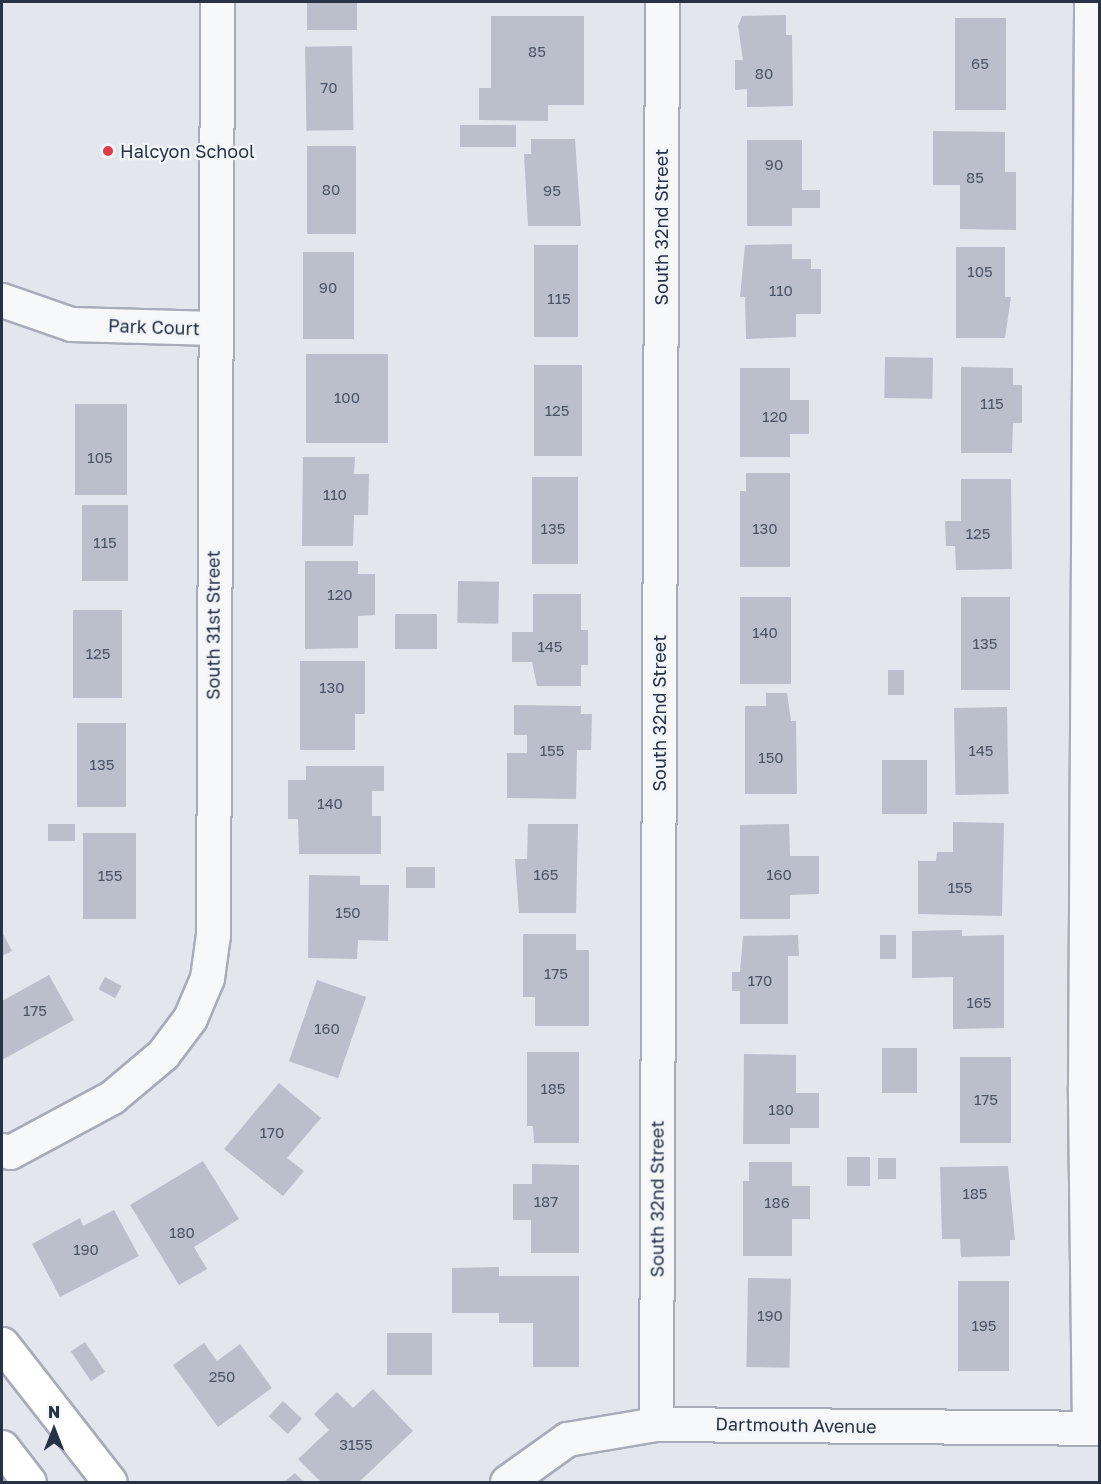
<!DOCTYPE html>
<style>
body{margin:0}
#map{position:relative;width:1101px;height:1484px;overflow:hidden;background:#e3e6ed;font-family:"Golos Text",sans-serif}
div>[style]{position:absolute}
.building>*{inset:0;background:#babfcb;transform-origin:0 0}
.roads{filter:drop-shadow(2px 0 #a7acb8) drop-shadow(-2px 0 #a7acb8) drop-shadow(0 2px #a7acb8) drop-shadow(0 -2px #a7acb8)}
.minor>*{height:33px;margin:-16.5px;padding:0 16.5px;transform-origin:16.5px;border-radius:16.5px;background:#f7f8fa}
.major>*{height:33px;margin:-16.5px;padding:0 16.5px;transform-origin:16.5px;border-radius:16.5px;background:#fff}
.dots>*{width:16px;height:16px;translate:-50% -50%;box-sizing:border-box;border:3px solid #f3f6f9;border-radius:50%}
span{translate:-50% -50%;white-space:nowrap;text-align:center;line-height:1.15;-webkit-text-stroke:4.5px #f3f6f9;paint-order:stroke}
.number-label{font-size:15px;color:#4c5568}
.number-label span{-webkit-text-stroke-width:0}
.poi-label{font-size:18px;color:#283247}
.left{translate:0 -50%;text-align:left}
.street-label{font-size:18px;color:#283247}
.frame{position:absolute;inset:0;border:3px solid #283247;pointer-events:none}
.north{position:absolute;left:24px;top:1400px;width:60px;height:60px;-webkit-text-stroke:4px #f3f6f9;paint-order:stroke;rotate:0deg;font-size:16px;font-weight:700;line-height:24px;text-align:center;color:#283247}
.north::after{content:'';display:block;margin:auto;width:21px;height:27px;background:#283247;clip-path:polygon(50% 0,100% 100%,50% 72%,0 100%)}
</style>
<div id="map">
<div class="building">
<i style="left:307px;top:2px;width:50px;height:28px"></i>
<i style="clip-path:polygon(786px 15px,786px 35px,792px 35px,793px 106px,747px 107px,747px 89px,735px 90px,735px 60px,743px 60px,738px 26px,742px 16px)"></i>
<i style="clip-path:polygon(491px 16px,584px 16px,584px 105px,548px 105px,548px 121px,479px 120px,479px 88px,491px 88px)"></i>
<i style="left:955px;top:18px;width:51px;height:92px"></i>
<i style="left:352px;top:46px;width:84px;height:47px;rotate:89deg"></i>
<i style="left:516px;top:125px;width:22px;height:56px;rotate:90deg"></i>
<i style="clip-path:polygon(933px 131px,1005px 132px,1005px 172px,1016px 172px,1016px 230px,960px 229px,960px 185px,933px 185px)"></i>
<i style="clip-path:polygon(531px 139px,575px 139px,581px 226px,528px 226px,524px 154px,531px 154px)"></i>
<i style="clip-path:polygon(747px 140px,802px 140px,802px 190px,820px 190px,820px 208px,792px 208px,792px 226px,747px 226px)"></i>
<i style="left:307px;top:146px;width:49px;height:88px"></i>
<i style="clip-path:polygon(792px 244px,792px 259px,811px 259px,811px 269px,821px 269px,821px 314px,796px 314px,796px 337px,746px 339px,745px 297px,740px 297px,745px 245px)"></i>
<i style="left:534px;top:245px;width:44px;height:92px"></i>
<i style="clip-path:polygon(956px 247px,1005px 247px,1005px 297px,1011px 297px,1005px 338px,956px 338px)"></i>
<i style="left:303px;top:252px;width:51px;height:87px"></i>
<i style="left:306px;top:354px;width:82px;height:89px"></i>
<i style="left:885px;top:357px;width:48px;height:41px;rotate:1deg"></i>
<i style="left:534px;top:365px;width:48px;height:91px"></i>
<i style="clip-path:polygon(961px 367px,1013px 368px,1013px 385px,1022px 385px,1022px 423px,1013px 423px,1012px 453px,961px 453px)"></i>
<i style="clip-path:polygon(740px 368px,790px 368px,790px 400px,809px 400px,809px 434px,790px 434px,790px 457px,740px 457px)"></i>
<i style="left:75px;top:404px;width:52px;height:91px"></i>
<i style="clip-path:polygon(303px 457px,355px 457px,354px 474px,369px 474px,368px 515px,354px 515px,353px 546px,302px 546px)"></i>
<i style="clip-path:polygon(746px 473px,790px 473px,790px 567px,740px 567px,740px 491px,746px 491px)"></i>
<i style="left:532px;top:477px;width:46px;height:87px"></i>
<i style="clip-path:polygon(961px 479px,1011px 479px,1012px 569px,956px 570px,955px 546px,946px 546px,945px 521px,961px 521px)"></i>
<i style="left:82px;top:505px;width:46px;height:76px"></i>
<i style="clip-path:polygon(305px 561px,358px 561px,358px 574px,375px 574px,375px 615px,358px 616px,358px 648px,305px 649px)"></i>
<i style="left:458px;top:581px;width:41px;height:42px;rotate:1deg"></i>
<i style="clip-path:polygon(533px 594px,581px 594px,581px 630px,588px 630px,588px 665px,581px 665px,581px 686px,537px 686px,532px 662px,512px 662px,512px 632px,533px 632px)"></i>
<i style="left:740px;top:597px;width:51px;height:87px"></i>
<i style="left:961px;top:597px;width:49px;height:93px"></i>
<i style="left:73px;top:610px;width:49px;height:88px"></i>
<i style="left:395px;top:614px;width:42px;height:35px"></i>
<i style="clip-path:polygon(300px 661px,365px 661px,365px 714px,355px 714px,355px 750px,300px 750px)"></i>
<i style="left:888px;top:670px;width:16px;height:25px"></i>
<i style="clip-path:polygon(766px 693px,787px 693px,791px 721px,796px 721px,797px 794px,745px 794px,745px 706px,766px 706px)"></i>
<i style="clip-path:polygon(514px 705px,581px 706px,581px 714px,592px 714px,591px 750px,577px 750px,576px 799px,507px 798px,507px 753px,527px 753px,527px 735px,514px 735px)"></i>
<i style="left:1007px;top:707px;width:87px;height:53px;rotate:89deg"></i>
<i style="left:77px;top:723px;width:49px;height:84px"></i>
<i style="left:882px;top:760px;width:45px;height:54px"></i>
<i style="clip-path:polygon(306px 766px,384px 766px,384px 791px,372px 791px,372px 816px,381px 816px,381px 854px,299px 854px,298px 819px,288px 819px,288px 780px,306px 780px)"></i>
<i style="clip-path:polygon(953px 822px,1004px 823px,1002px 916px,918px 914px,918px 861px,936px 861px,937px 852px,953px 852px)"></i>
<i style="left:48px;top:824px;width:27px;height:17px"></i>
<i style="clip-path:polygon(528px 824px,578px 824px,576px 913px,519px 913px,515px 859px,527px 859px)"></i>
<i style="clip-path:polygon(789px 824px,790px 856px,819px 856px,819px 894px,790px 895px,790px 919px,740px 919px,740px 825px)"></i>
<i style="left:83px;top:833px;width:53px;height:86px"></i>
<i style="left:406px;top:867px;width:29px;height:21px"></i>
<i style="clip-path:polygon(309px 875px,360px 876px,360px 885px,389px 885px,388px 941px,358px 940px,357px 959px,308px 958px)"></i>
<i style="clip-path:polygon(962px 930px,962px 936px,1004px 935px,1004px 1028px,953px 1029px,953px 977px,912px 978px,912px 931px)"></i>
<i style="clip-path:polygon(2px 932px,12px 951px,2px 956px)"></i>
<i style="clip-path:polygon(523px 934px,576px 934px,576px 950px,589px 950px,589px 1026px,535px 1026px,535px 997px,523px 997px)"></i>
<i style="clip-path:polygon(798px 935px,799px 956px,788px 956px,788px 1024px,740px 1024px,740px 991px,732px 991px,732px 972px,740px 972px,743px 936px)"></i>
<i style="left:880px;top:935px;width:16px;height:24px"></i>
<i style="clip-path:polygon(49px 975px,74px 1020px,2px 1060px,2px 1001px)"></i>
<i style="left:105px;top:977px;width:19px;height:14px;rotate:28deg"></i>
<i style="left:317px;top:980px;width:52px;height:86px;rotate:19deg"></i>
<i style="left:882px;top:1048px;width:35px;height:45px"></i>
<i style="clip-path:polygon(527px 1052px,579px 1052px,579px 1143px,534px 1143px,533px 1126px,527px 1126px)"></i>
<i style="clip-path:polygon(744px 1054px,796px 1055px,796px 1093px,819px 1093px,819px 1128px,790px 1128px,790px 1144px,743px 1144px)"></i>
<i style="left:960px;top:1057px;width:51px;height:86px"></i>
<i style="clip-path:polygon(279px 1083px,321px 1118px,287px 1158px,304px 1171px,283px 1196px,224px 1149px)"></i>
<i style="left:847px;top:1157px;width:23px;height:29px"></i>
<i style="left:878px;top:1158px;width:18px;height:21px"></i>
<i style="clip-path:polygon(203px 1161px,239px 1219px,194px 1247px,207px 1269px,179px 1285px,130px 1205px)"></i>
<i style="clip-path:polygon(749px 1162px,792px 1162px,792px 1186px,810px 1186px,810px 1219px,792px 1219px,792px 1256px,743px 1256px,743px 1181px,749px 1181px)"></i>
<i style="clip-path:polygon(532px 1164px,579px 1165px,579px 1253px,531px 1253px,531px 1220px,513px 1220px,513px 1184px,532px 1184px)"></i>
<i style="clip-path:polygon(1008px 1166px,1015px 1240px,1010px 1240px,1010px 1256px,961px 1257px,960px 1239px,942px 1239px,940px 1167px)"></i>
<i style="clip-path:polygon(114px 1210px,139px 1256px,60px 1297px,32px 1244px,80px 1218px,83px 1226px)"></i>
<i style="clip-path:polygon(499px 1267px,499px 1276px,579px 1276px,579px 1367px,533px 1367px,533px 1323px,499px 1323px,499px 1313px,452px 1313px,452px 1268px)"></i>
<i style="left:748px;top:1278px;width:43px;height:89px;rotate:1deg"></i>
<i style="left:958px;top:1281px;width:51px;height:90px"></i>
<i style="left:387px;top:1333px;width:45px;height:42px"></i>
<i style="left:85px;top:1342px;width:36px;height:17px;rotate:56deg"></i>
<i style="clip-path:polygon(204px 1343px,217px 1361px,240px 1344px,272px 1388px,218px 1427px,173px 1365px)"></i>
<i style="clip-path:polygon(373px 1389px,413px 1431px,359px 1482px,321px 1482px,298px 1459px,329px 1430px,314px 1414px,337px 1392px,353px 1408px)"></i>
<i style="left:283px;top:1401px;width:26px;height:21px;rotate:43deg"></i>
<i style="clip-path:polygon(295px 1473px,304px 1482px,284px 1482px)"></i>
</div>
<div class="roads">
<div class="minor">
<i style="left:2px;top:300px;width:73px;rotate:19.2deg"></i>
<i style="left:71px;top:324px;width:143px;rotate:1.6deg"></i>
<i style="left:2px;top:1150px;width:8px;rotate:14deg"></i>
<i style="left:10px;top:1152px;width:116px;rotate:-28.3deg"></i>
<i style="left:112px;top:1097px;width:67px;rotate:-40.1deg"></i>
<i style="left:163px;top:1054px;width:45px;rotate:-53.1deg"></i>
<i style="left:190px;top:1018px;width:43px;rotate:-67deg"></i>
<i style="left:207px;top:978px;width:44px;rotate:-82.2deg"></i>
<i style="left:213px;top:934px;width:932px;rotate:-89.75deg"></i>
<i style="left:656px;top:1424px;width:1422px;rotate:-89.76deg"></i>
<i style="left:1089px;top:1428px;width:341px;rotate:-90.7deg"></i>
<i style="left:1085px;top:1087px;width:1085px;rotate:-89.68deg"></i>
<i style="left:507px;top:1482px;width:74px;rotate:-35.6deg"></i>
<i style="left:567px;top:1439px;width:90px;rotate:-9.6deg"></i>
<i style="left:656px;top:1424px;width:444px;rotate:0.5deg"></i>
</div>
<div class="major">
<i style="left:2px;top:1344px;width:175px;rotate:52deg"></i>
<i style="left:2px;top:1447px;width:44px;rotate:52.4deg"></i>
</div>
</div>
<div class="dots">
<i style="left:108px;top:151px;background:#de3c4a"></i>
</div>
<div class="number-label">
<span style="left:537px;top:52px">85</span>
<span style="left:980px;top:64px">65</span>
<span style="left:764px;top:74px">80</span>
<span style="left:329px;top:88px">70</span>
<span style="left:774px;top:165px">90</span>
<span style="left:975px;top:178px">85</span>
<span style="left:331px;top:190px">80</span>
<span style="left:552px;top:191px">95</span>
<span style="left:980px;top:272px">105</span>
<span style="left:328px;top:288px">90</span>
<span style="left:781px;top:291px">110</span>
<span style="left:559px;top:299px">115</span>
<span style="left:347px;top:398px">100</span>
<span style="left:992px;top:404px">115</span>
<span style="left:557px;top:411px">125</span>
<span style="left:775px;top:417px">120</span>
<span style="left:100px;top:458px">105</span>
<span style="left:335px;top:495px">110</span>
<span style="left:553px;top:529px">135</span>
<span style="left:765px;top:529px">130</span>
<span style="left:978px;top:534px">125</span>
<span style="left:105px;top:543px">115</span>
<span style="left:340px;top:595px">120</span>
<span style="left:765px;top:633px">140</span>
<span style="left:985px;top:644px">135</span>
<span style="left:550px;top:647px">145</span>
<span style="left:98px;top:654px">125</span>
<span style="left:332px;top:688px">130</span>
<span style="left:552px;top:751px">155</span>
<span style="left:981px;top:751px">145</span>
<span style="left:771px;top:758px">150</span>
<span style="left:102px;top:765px">135</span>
<span style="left:330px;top:804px">140</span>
<span style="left:546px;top:875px">165</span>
<span style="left:779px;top:875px">160</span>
<span style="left:110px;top:876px">155</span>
<span style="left:960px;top:888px">155</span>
<span style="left:348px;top:913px">150</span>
<span style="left:556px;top:974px">175</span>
<span style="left:760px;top:981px">170</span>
<span style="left:979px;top:1003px">165</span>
<span style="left:35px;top:1011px">175</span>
<span style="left:327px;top:1029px">160</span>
<span style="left:553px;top:1089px">185</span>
<span style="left:986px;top:1100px">175</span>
<span style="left:781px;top:1110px">180</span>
<span style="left:272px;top:1133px">170</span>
<span style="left:975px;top:1194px">185</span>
<span style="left:546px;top:1202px">187</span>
<span style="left:777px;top:1203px">186</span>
<span style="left:182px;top:1233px">180</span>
<span style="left:86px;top:1250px">190</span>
<span style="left:770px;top:1316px">190</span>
<span style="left:984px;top:1326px">195</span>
<span style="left:222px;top:1377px">250</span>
<span style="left:356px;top:1445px">3155</span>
</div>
<div class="poi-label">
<span class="left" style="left:120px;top:151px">Halcyon School</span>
</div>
<div class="street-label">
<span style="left:661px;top:227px;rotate:-90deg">South 32nd Street</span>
<span style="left:154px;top:327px;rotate:2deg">Park Court</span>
<span style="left:213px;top:625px;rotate:-90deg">South 31st Street</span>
<span style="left:659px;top:713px;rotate:-90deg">South 32nd Street</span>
<span style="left:657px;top:1199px;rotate:-90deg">South 32nd Street</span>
<span style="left:796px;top:1425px;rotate:1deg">Dartmouth Avenue</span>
</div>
<div class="frame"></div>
<div class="north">N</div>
</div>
